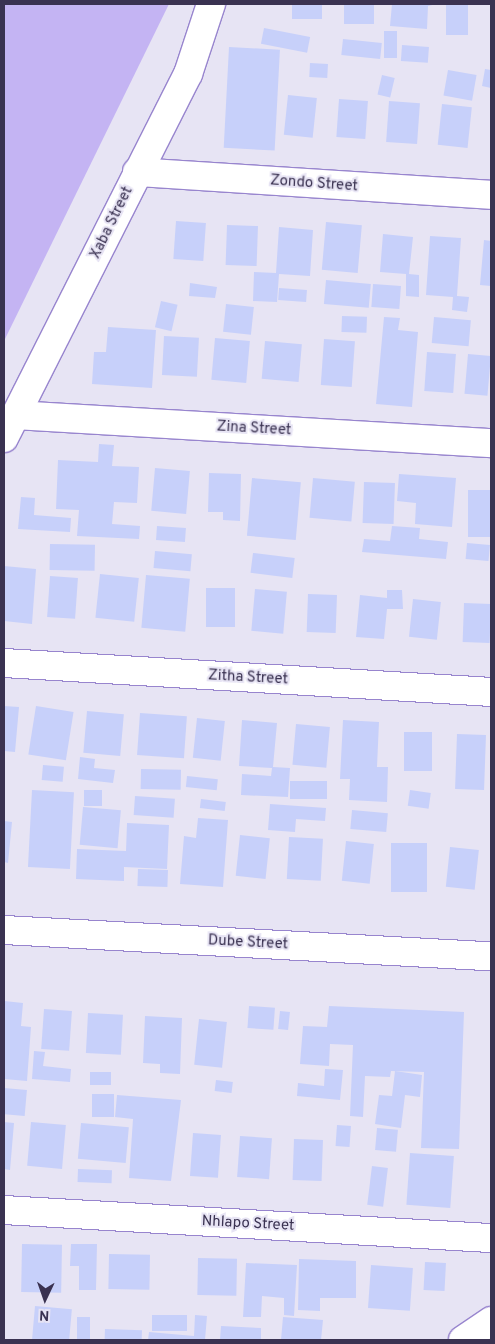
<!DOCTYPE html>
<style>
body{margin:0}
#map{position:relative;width:495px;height:1344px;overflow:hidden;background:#e7e4f4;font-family:Overpass,sans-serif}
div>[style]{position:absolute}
.green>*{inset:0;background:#c4b4f3}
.building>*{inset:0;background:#c7d0fa;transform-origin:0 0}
.roads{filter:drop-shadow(1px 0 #9885ce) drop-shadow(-1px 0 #9885ce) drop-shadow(0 1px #9885ce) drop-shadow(0 -1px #9885ce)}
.minor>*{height:28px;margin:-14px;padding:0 14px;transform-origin:14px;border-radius:14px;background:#fff}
.tertiary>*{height:28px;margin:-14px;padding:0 14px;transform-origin:14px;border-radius:14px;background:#fff}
span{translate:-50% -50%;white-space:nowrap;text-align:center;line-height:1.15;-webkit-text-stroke:4px #e7e4f4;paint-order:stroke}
.street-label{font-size:15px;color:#3a3251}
.frame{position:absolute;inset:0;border:5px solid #3a3251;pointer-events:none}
.north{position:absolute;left:20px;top:1274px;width:50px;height:50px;-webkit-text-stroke:4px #e7e4f4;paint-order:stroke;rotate:183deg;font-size:14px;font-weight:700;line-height:20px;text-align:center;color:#3a3251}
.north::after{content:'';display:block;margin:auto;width:18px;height:22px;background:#3a3251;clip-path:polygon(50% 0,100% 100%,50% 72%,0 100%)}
</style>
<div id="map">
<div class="green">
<i style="clip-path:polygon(4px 4px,169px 4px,4px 341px)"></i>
</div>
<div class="building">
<i style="left:292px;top:4px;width:30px;height:15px"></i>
<i style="left:344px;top:4px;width:30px;height:20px"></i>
<i style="clip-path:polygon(392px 4px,437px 4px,428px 6px,427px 29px,390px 26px)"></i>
<i style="left:446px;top:4px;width:22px;height:31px"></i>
<i style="left:264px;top:28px;width:47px;height:16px;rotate:11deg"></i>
<i style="left:384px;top:31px;width:13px;height:27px"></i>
<i style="left:343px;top:39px;width:39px;height:16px;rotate:6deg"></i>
<i style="left:402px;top:45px;width:27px;height:16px;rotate:4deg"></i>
<i style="left:229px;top:47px;width:51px;height:101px;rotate:3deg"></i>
<i style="left:310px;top:63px;width:18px;height:14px;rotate:3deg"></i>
<i style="clip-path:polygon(485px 69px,491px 70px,491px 88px,482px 86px)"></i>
<i style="left:448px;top:70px;width:29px;height:26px;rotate:10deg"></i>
<i style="left:382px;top:75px;width:13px;height:20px;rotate:13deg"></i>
<i style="left:288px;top:95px;width:29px;height:40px;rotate:6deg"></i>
<i style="left:339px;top:99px;width:29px;height:38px;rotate:4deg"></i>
<i style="left:389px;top:101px;width:31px;height:41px;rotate:4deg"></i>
<i style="left:442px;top:104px;width:30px;height:41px;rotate:6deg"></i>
<i style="left:176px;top:221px;width:30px;height:38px;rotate:4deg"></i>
<i style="left:326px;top:222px;width:36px;height:48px;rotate:5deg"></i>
<i style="left:227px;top:225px;width:31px;height:40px;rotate:2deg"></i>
<i style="clip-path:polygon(279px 227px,313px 230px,310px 276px,279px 274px,277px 302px,253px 301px,254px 272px,276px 273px)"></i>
<i style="clip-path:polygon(383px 234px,413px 237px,409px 274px,419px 275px,419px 297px,406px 296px,406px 274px,380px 272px)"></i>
<i style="clip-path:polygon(430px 236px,461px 238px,457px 296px,469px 297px,467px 312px,452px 310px,453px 297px,426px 295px)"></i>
<i style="clip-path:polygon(484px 240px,491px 241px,491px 286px,480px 285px)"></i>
<i style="left:326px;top:280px;width:45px;height:24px;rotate:5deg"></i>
<i style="clip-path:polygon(190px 283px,217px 287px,215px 298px,189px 296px)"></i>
<i style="left:373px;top:284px;width:28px;height:23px;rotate:4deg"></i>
<i style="left:279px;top:288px;width:28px;height:12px;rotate:4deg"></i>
<i style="left:161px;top:301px;width:17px;height:27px;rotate:13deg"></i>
<i style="left:226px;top:304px;width:28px;height:28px;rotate:6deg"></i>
<i style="left:342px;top:316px;width:25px;height:16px;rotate:2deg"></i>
<i style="clip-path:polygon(384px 317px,400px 318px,398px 330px,418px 332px,412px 407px,376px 404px)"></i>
<i style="left:434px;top:317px;width:37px;height:26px;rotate:5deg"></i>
<i style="clip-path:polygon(108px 327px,156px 330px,152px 388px,92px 384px,94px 352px,106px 352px)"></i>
<i style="left:164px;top:336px;width:35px;height:39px;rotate:3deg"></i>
<i style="left:215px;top:338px;width:35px;height:42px;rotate:5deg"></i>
<i style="left:324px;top:339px;width:31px;height:46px;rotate:4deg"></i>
<i style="left:265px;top:341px;width:37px;height:38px;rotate:5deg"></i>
<i style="left:427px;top:352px;width:29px;height:39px;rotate:4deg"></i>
<i style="left:468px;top:354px;width:23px;height:40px;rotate:5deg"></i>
<i style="clip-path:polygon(99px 444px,114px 445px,112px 466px,139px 467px,137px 503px,114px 502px,112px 524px,140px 526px,139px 539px,77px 536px,79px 510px,56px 509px,58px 460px,98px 462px)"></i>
<i style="left:155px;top:468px;width:35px;height:43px;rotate:5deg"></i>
<i style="clip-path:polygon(209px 473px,241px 474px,240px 521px,223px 520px,223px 512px,208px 512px)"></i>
<i style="clip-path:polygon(399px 474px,456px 478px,452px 527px,415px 524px,416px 503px,397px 501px)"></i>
<i style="left:252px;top:478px;width:49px;height:58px;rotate:5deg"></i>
<i style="left:313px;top:478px;width:42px;height:40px;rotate:5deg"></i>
<i style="left:364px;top:482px;width:31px;height:41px;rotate:2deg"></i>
<i style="left:468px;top:490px;width:23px;height:47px"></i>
<i style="clip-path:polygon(21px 497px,35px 498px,34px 515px,71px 518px,70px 532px,18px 529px)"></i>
<i style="left:157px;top:526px;width:29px;height:14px;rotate:4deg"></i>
<i style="clip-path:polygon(392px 526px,420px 528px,419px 539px,448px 542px,446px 559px,362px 552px,364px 539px,390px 541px)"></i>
<i style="left:467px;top:543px;width:23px;height:16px;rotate:5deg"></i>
<i style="left:50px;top:544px;width:45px;height:26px;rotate:1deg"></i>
<i style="left:155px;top:551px;width:37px;height:17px;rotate:5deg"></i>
<i style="left:253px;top:553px;width:42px;height:20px;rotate:7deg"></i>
<i style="clip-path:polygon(4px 566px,36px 569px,32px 624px,4px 621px)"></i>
<i style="left:100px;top:574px;width:39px;height:44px;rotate:6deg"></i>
<i style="left:146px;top:575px;width:44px;height:53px;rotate:5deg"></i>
<i style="left:50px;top:576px;width:28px;height:41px;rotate:4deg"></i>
<i style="left:206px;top:588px;width:29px;height:39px"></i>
<i style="left:255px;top:589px;width:32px;height:42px;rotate:5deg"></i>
<i style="clip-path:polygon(387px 590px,402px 590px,403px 609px,387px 609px,384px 639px,356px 637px,360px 595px,387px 598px)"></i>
<i style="left:308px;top:594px;width:29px;height:38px;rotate:2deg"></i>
<i style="left:413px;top:599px;width:28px;height:38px;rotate:6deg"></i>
<i style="left:464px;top:603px;width:27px;height:39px;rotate:2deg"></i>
<i style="clip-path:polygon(4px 706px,19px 707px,15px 752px,4px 751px)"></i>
<i style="left:36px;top:706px;width:38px;height:49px;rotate:9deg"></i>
<i style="left:87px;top:711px;width:37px;height:42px;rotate:5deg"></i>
<i style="left:140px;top:713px;width:47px;height:42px;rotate:4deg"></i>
<i style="left:197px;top:718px;width:28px;height:40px;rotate:6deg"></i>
<i style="clip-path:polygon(242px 720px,277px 723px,273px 767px,290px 768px,288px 797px,241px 795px,242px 774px,271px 776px,272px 768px,239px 766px)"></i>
<i style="clip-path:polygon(343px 720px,379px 722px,377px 767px,388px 767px,387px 802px,349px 800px,350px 779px,340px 779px)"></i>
<i style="left:296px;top:724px;width:34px;height:41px;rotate:5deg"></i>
<i style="left:404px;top:732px;width:28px;height:39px"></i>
<i style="left:457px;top:734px;width:29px;height:55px;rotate:2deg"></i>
<i style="clip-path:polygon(80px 757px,95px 759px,94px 768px,115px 770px,113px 783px,78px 779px)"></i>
<i style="left:43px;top:765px;width:21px;height:15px;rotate:5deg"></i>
<i style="left:141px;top:769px;width:40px;height:20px;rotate:1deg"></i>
<i style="left:187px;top:776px;width:31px;height:11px;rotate:6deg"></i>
<i style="left:290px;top:781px;width:37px;height:18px"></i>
<i style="left:32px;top:790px;width:42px;height:77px;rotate:3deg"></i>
<i style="left:84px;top:790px;width:18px;height:16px"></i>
<i style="left:410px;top:790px;width:21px;height:16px;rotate:8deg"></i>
<i style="left:135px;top:796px;width:40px;height:19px;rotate:4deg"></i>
<i style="left:201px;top:799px;width:25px;height:9px;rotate:7deg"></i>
<i style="clip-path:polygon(270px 804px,326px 808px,325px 821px,296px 819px,295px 832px,268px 830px)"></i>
<i style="left:83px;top:807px;width:38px;height:38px;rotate:5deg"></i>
<i style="left:352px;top:810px;width:36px;height:19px;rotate:5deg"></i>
<i style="clip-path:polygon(198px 818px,228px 820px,223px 887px,180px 884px,184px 836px,196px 838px)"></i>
<i style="clip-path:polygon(4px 821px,12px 822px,8px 863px,4px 862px)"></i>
<i style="clip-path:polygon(127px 823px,169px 825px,167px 869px,124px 867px,124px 881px,76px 879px,77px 849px,126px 851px)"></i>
<i style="left:240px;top:835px;width:30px;height:41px;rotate:6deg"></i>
<i style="left:289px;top:837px;width:34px;height:42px;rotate:3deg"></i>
<i style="left:346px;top:841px;width:28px;height:40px;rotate:6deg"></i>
<i style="left:391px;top:843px;width:36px;height:49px"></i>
<i style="left:450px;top:847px;width:29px;height:40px;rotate:6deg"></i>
<i style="left:138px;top:869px;width:30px;height:17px;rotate:2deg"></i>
<i style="clip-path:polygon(4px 1001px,23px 1003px,21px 1026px,31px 1027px,27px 1081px,4px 1079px)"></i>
<i style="left:249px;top:1006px;width:26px;height:22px;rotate:4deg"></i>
<i style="clip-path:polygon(329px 1006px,464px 1012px,459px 1149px,421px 1148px,424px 1072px,391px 1071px,390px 1077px,365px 1076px,363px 1117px,350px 1116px,353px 1045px,330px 1044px,329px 1066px,300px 1064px,303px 1026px,327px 1027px)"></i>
<i style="left:44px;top:1009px;width:28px;height:40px;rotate:4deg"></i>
<i style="left:280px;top:1011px;width:10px;height:18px;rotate:6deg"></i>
<i style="left:88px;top:1013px;width:35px;height:40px;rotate:3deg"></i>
<i style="clip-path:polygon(145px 1016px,182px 1018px,180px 1074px,160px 1073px,160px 1064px,143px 1063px)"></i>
<i style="left:199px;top:1019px;width:28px;height:46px;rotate:6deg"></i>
<i style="clip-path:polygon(34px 1051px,45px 1052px,43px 1066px,71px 1069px,70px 1082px,32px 1079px)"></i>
<i style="clip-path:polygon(325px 1069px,343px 1070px,340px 1100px,297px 1096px,298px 1083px,324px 1086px)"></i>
<i style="clip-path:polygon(395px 1071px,422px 1075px,420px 1097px,405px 1095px,401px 1128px,375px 1124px,379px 1095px,392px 1096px)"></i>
<i style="left:90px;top:1072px;width:21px;height:13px"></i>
<i style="left:216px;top:1080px;width:17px;height:11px;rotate:7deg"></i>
<i style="left:4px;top:1088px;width:23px;height:26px;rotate:5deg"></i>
<i style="left:92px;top:1094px;width:22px;height:23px"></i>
<i style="clip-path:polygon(117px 1095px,181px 1100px,171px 1181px,129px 1178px,133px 1119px,115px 1117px)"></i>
<i style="clip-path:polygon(4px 1122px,14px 1123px,10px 1170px,4px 1169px)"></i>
<i style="left:31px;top:1122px;width:35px;height:44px;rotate:5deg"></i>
<i style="left:81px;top:1123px;width:48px;height:36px;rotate:5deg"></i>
<i style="left:337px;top:1125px;width:14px;height:21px;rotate:4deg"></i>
<i style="left:377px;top:1128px;width:21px;height:22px;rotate:5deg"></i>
<i style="left:193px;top:1133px;width:28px;height:43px;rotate:4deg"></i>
<i style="left:240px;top:1136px;width:32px;height:41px;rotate:4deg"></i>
<i style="left:294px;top:1139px;width:29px;height:41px;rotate:2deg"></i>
<i style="left:410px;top:1153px;width:44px;height:52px;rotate:4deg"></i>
<i style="left:372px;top:1166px;width:16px;height:39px;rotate:7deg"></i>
<i style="left:78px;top:1169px;width:34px;height:13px;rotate:2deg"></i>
<i style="left:22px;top:1244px;width:40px;height:48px;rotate:1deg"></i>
<i style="clip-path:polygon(71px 1244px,97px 1244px,96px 1290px,79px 1290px,79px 1266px,70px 1266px)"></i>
<i style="left:109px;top:1254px;width:41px;height:35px;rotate:1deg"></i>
<i style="left:198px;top:1258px;width:39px;height:37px;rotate:1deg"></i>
<i style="clip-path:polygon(299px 1259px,356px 1261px,356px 1298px,320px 1298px,320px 1311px,298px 1310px)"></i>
<i style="left:425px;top:1262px;width:21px;height:28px;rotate:3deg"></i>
<i style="clip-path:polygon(246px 1263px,297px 1265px,294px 1316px,284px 1315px,284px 1298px,262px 1296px,261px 1317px,243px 1317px)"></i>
<i style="left:371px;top:1265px;width:42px;height:43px;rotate:4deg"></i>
<i style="left:35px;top:1306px;width:37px;height:34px;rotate:5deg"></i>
<i style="left:152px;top:1315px;width:35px;height:16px"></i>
<i style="clip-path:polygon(195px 1315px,207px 1316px,205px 1340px,148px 1340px,149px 1332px,194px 1336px)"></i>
<i style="left:77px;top:1317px;width:13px;height:23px"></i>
<i style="clip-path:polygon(283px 1317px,323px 1320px,321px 1340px,281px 1340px)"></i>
<i style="clip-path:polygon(221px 1326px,261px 1328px,261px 1340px,220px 1340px)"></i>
<i style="left:105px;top:1329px;width:37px;height:11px;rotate:2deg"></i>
</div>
<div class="roads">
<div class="minor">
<i style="left:137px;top:172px;width:355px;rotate:3.7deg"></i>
<i style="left:16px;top:415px;width:476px;rotate:3.4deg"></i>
<i style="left:4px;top:438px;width:408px;rotate:-63.2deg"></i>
<i style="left:188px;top:74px;width:74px;rotate:-71.8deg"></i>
<i style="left:4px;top:663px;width:488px;rotate:3.4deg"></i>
<i style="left:4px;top:1210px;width:488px;rotate:3.3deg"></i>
<i style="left:463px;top:1340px;width:34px;rotate:-34deg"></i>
</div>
<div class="tertiary">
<i style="left:4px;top:930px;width:488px;rotate:3.1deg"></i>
</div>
</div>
<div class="street-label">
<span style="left:314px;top:184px;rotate:4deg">Zondo Street</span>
<span style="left:112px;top:223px;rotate:-64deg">Xaba Street</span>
<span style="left:254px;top:429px;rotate:3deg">Zina Street</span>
<span style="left:248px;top:678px;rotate:3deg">Zitha Street</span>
<span style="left:248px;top:943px;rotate:3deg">Dube Street</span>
<span style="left:248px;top:1224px;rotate:3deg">Nhlapo Street</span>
</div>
<div class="frame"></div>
<div class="north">N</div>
</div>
